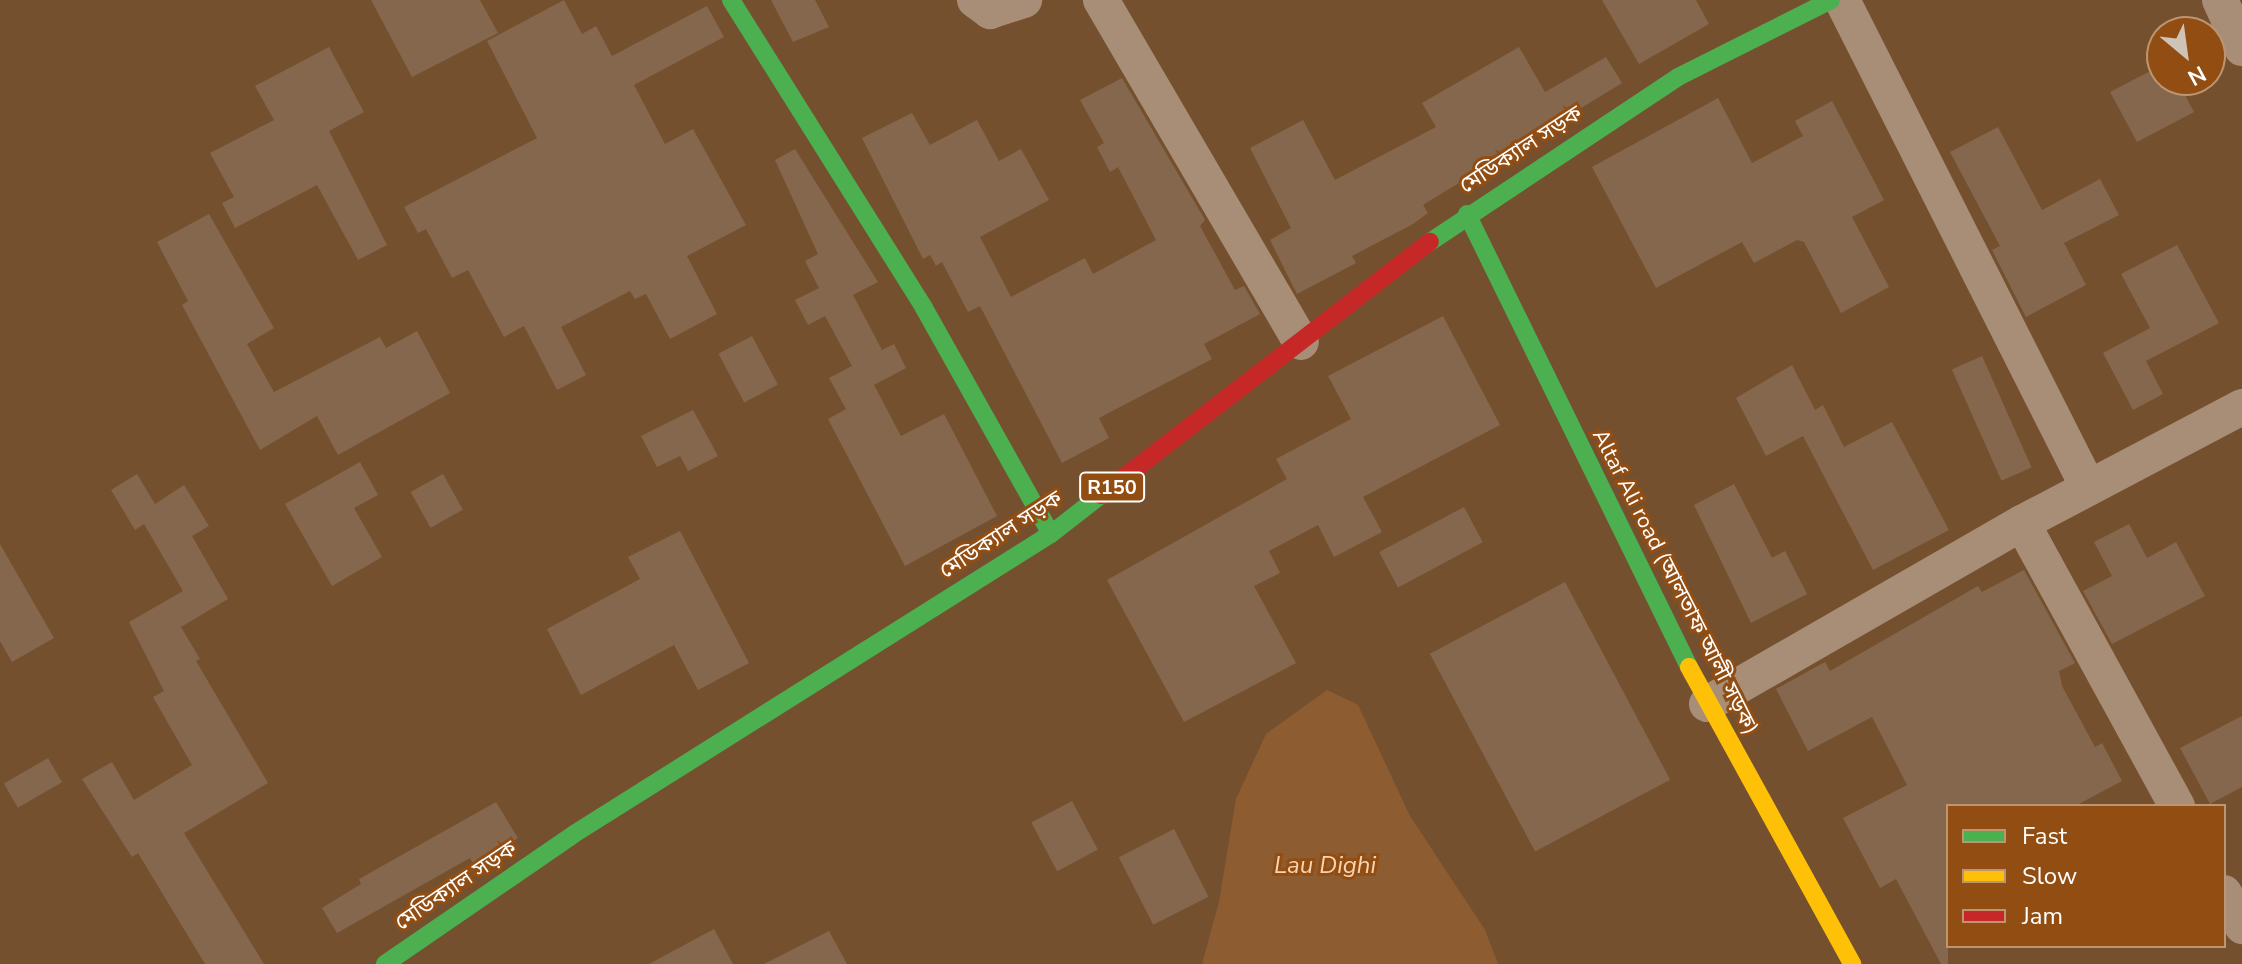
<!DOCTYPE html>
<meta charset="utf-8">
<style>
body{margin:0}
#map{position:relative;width:2242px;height:964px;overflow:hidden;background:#75502f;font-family:"Nunito Sans","Noto Sans Bengali",sans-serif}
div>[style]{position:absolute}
.water>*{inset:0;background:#8d5d31}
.building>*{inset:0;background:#84674c;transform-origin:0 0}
.street>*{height:36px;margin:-18px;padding:0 18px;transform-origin:18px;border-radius:18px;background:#a88e76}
.fast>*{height:18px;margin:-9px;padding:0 9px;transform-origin:9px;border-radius:9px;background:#4caf50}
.slow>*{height:18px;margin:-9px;padding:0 9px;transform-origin:9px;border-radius:9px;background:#ffc107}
.jam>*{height:18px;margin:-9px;padding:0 9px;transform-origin:9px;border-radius:9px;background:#c62828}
span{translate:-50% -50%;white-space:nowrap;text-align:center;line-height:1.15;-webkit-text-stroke:6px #924e12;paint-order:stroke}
.shield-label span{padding:2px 6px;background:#924e12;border:2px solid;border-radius:6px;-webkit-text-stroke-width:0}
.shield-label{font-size:20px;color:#fff;font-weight:700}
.street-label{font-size:22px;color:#fff}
.water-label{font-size:24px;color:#fad3b2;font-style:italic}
.legend{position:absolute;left:1946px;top:804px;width:280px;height:144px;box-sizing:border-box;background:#924e12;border:2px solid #be9571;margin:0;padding:10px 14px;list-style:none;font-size:24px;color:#fff}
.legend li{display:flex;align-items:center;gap:16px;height:40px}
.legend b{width:40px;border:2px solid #be9571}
.north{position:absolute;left:2146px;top:16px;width:80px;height:80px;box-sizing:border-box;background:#924e12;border:2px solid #be9571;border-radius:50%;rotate:151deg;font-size:22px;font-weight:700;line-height:32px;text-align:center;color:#fff}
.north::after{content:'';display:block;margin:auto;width:28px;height:36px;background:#cfc2b6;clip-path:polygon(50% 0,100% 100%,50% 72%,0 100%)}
</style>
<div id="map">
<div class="water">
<i style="clip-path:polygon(1327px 690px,1358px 705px,1410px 816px,1485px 930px,1498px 964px,1202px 964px,1219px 902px,1236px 799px,1266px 734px)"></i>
</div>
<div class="building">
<i style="clip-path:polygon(371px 0,480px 0,498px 33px,412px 77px)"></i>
<i style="clip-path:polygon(564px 0,582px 34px,596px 26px,612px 56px,707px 6px,724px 37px,634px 85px,665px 144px,693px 129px,746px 225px,687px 256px,717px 314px,670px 339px,646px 294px,635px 299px,630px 291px,561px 327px,586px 375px,557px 390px,524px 326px,504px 337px,468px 270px,452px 278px,426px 229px,418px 233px,404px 207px,537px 138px,487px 41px)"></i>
<i style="clip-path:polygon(771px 0,815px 0,829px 27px,793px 42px)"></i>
<i style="clip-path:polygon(1602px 0,1696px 0,1709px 24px,1639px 64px)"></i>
<i style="clip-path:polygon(329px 47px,364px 112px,329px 131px,387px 245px,358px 260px,317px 185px,235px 228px,222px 203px,234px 197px,210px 153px,274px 120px,255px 86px)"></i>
<i style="clip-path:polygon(1519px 47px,1545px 92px,1606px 57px,1622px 83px,1423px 205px,1428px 213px,1413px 224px,1352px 256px,1356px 263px,1297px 294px,1270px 240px,1291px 228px,1250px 148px,1303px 120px,1335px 180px,1436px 127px,1422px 103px)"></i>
<i style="clip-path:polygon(2162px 65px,2162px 80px,2177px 80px,2194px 112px,2137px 142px,2110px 92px)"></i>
<i style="clip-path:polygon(1122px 78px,1205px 220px,1200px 226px,1235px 290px,1244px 286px,1260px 314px,1204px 344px,1212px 359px,1099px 418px,1109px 438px,1062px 463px,980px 306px,968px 312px,942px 262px,936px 266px,930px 255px,923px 259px,862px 138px,912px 113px,930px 145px,977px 120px,999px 161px,1021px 149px,1049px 200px,980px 237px,1011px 297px,1085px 258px,1093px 274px,1156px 240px,1118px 167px,1110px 172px,1097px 147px,1104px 143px,1080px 100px)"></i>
<i style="clip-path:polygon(1718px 98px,1752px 163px,1803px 136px,1795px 121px,1832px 101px,1884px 200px,1852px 217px,1889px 287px,1841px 313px,1804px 242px,1797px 240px,1754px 263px,1742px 242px,1656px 288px,1592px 167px)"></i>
<i style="clip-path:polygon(1998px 127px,2042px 210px,2100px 179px,2119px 215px,2064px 243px,2086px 285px,2026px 317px,1992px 250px,2000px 246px,1950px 152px)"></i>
<i style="clip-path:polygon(795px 149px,878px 282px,853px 295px,882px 350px,894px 344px,906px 368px,874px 385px,901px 436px,944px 414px,997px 516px,905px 566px,828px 419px,846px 409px,829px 378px,852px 366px,825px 316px,808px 325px,795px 300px,819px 288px,805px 261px,818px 254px,775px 160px)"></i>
<i style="clip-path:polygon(209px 214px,274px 328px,247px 344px,274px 392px,380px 337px,386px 348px,417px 331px,450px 393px,338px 455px,317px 416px,260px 450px,182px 305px,188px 301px,157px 242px)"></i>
<i style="clip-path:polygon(2177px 245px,2219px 323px,2146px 361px,2163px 394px,2133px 410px,2103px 353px,2150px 328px,2121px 274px)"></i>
<i style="clip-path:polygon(1443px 316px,1500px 425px,1363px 497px,1382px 532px,1334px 557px,1318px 525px,1269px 551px,1280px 573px,1254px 586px,1296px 663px,1184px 722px,1107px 580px,1287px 479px,1276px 459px,1351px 419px,1328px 376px)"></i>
<i style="left:752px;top:336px;width:55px;height:38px;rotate:62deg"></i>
<i style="left:1982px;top:356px;width:122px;height:33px;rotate:66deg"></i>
<i style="clip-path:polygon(1792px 365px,1815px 410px,1823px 405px,1844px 447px,1892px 422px,1949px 530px,1873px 570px,1803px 436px,1766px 456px,1736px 398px)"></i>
<i style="clip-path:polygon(693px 410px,718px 456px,688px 471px,680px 456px,657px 467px,641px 436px)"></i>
<i style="clip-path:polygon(360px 462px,378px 495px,354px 508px,382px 557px,332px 586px,285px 504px)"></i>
<i style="clip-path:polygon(137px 474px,155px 504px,184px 485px,209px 526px,192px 536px,228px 599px,181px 627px,200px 659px,196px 661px,268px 783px,184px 833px,264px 964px,205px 964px,138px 853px,132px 857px,82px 779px,112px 762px,134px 800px,192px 765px,153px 697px,164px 691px,129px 622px,183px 591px,144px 524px,135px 530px,111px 490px)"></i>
<i style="left:443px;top:474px;width:41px;height:37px;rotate:61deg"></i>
<i style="clip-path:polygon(1734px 484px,1772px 558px,1785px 551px,1807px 594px,1751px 623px,1694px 505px)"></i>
<i style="left:1464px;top:507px;width:40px;height:96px;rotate:62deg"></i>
<i style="clip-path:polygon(2129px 524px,2147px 558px,2176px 542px,2205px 596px,2112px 644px,2083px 591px,2112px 576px,2094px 542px)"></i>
<i style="clip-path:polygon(680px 531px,749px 663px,698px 690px,674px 645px,581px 695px,547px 629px,640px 579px,628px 557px)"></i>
<i style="clip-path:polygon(0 544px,54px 638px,12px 662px,0 641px)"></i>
<i style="clip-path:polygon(2024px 570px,2075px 663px,2059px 671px,2062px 686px,2095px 747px,2102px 743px,2122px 781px,2075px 806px,1948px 806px,1948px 964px,1941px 964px,1896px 879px,1880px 888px,1843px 818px,1907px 785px,1872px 717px,1808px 751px,1776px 689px,1825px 662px,1830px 671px,1978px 586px,1982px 592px)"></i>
<i style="left:1565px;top:582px;width:224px;height:153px;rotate:62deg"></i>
<i style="clip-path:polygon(2242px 716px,2242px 787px,2210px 804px,2180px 748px)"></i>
<i style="left:48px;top:758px;width:28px;height:51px;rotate:60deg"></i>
<i style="left:1072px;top:801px;width:55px;height:46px;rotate:62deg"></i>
<i style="clip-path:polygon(496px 802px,518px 838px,474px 865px,470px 858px,337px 933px,322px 908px,361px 884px,359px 879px)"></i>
<i style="left:1174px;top:829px;width:76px;height:62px;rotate:63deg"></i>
<i style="clip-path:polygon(714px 929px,733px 964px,649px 964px)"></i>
<i style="clip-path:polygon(829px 931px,847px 964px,764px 964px)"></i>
</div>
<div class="street">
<i style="left:975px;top:0;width:19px;rotate:36deg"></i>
<i style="left:990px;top:11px;width:36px;rotate:-18deg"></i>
<i style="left:1101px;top:0;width:396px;rotate:59.7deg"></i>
<i style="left:1842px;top:0;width:546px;rotate:63.2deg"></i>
<i style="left:2220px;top:0;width:53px;rotate:65.4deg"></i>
<i style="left:2022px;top:523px;width:323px;rotate:61.3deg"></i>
<i style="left:1707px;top:704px;width:363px;rotate:-29.9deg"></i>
<i style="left:2022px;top:523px;width:249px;rotate:-27.8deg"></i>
<i style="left:2224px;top:893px;width:38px;rotate:61deg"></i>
</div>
<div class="fast">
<i style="left:731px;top:0;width:363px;rotate:57.9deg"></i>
<i style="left:924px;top:308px;width:259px;rotate:60.7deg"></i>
<i style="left:1467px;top:214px;width:504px;rotate:63.89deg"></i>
<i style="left:1430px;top:242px;width:298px;rotate:-33.6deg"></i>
<i style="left:1678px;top:77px;width:171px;rotate:-26.7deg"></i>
<i style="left:385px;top:964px;width:229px;rotate:-34.5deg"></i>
<i style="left:574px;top:834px;width:563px;rotate:-32.17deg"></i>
<i style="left:1051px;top:534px;width:63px;rotate:-38deg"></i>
</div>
<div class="slow">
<i style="left:1689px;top:667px;width:339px;rotate:61.2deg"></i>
</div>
<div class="jam">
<i style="left:1101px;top:495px;width:415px;rotate:-37.6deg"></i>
</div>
<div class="shield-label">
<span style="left:1112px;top:487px">R150</span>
</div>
<div class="street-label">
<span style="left:1521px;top:150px;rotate:-33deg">মেডিক্যাল সড়ক</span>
<span style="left:1001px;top:535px;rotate:-33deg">মেডিক্যাল সড়ক</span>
<span style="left:1675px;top:582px;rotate:63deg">Altaf Ali road (আলতাফ আলী সড়ক)</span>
<span style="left:456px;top:886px;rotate:-34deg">মেডিক্যাল সড়ক</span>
</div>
<div class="water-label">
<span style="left:1325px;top:866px">Lau Dighi</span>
</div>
<ul class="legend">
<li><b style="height:10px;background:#4caf50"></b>Fast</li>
<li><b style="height:10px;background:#ffc107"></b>Slow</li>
<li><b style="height:10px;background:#c62828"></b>Jam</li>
</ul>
<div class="north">N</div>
</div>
